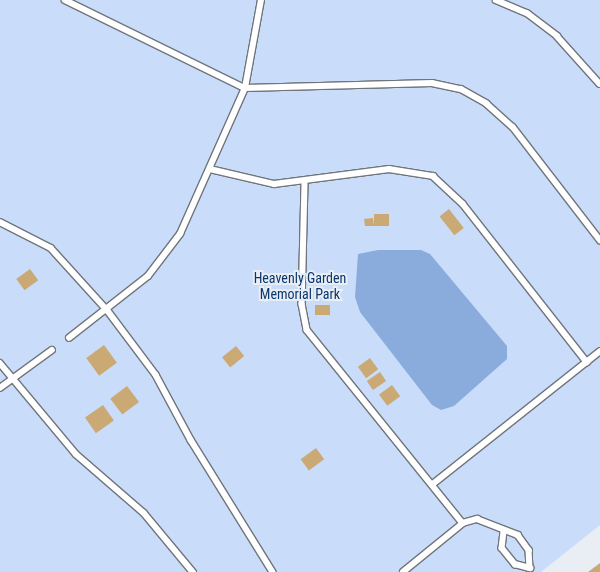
<!DOCTYPE html>
<style>
body{margin:0}
#map{position:relative;width:600px;height:572px;overflow:hidden;background:#e9eef4;font-family:"Roboto Condensed",sans-serif}
div>[style]{position:absolute}
.green>*{inset:0;background:#c9ddfa}
.water>*{inset:0;background:#8aacdc}
.building>*{inset:0;background:#caa975;transform-origin:0 0}
.roads{filter:drop-shadow(1px 0 #71757b) drop-shadow(-1px 0 #71757b) drop-shadow(0 1px #71757b) drop-shadow(0 -1px #71757b)}
.service>*{height:5.5px;margin:-2.75px;padding:0 2.75px;transform-origin:2.75px;border-radius:2.75px;background:#fff}
span{translate:-50% -50%;white-space:nowrap;text-align:center;line-height:1.15;-webkit-text-stroke:4px #e9eef4;paint-order:stroke}
.park-label{font-size:14px;color:#0a366f}
</style>
<div id="map">
<div class="green">
<i style="clip-path:polygon(0 0,600px 0,600px 525px,541px 572px,0 572px)"></i>
</div>
<div class="water">
<i style="clip-path:polygon(378px 250px,421px 250px,430px 254px,507px 346px,507px 359px,454px 406px,441px 410px,432px 405px,360px 312px,355px 297px,358px 254px)"></i>
</div>
<div class="building">
<i style="left:449px;top:209px;width:24px;height:12px;rotate:52deg"></i>
<i style="left:374px;top:214px;width:15px;height:12px"></i>
<i style="clip-path:polygon(373px 218px,374px 226px,365px 226px,364px 219px)"></i>
<i style="left:30px;top:269px;width:14px;height:17px;rotate:54deg"></i>
<i style="left:315px;top:305px;width:15px;height:10px"></i>
<i style="left:104px;top:345px;width:22px;height:22px;rotate:54deg"></i>
<i style="left:236px;top:346px;width:13px;height:18px;rotate:51deg"></i>
<i style="left:370px;top:358px;width:14px;height:15px;rotate:54deg"></i>
<i style="left:380px;top:372px;width:11px;height:16px;rotate:56deg"></i>
<i style="left:392px;top:385px;width:14px;height:16px;rotate:54deg"></i>
<i style="left:127px;top:386px;width:20px;height:21px;rotate:53deg"></i>
<i style="left:103px;top:405px;width:19px;height:22px;rotate:55deg"></i>
<i style="left:316px;top:448px;width:14px;height:19px;rotate:54deg"></i>
<i style="clip-path:polygon(600px 563px,600px 572px,588px 572px)"></i>
</div>
<div class="roads">
<div class="service">
<i style="left:65px;top:0;width:200px;rotate:26.1deg"></i>
<i style="left:245px;top:88px;width:187px;rotate:-1.5deg"></i>
<i style="left:432px;top:83px;width:30px;rotate:12deg"></i>
<i style="left:461px;top:89px;width:29px;rotate:29deg"></i>
<i style="left:486px;top:103px;width:36px;rotate:42deg"></i>
<i style="left:513px;top:127px;width:143px;rotate:52.4deg"></i>
<i style="left:496px;top:0;width:34px;rotate:23deg"></i>
<i style="left:527px;top:13px;width:38px;rotate:37deg"></i>
<i style="left:557px;top:36px;width:64px;rotate:48.1deg"></i>
<i style="left:210px;top:169px;width:66px;rotate:13.2deg"></i>
<i style="left:274px;top:184px;width:116px;rotate:-7.4deg"></i>
<i style="left:389px;top:169px;width:45px;rotate:9deg"></i>
<i style="left:433px;top:176px;width:41px;rotate:43deg"></i>
<i style="left:463px;top:204px;width:201px;rotate:51.9deg"></i>
<i style="left:305px;top:184px;width:120px;rotate:91.4deg"></i>
<i style="left:302px;top:304px;width:26px;rotate:79deg"></i>
<i style="left:307px;top:330px;width:248px;rotate:51.1deg"></i>
<i style="left:0;top:222px;width:57px;rotate:27deg"></i>
<i style="left:51px;top:248px;width:85px;rotate:47.9deg"></i>
<i style="left:108px;top:311px;width:80px;rotate:53.1deg"></i>
<i style="left:156px;top:375px;width:74px;rotate:61.7deg"></i>
<i style="left:191px;top:440px;width:155px;rotate:58.2deg"></i>
<i style="left:69px;top:338px;width:100px;rotate:-38.1deg"></i>
<i style="left:148px;top:276px;width:53px;rotate:-52.7deg"></i>
<i style="left:180px;top:234px;width:160px;rotate:-66deg"></i>
<i style="left:245px;top:88px;width:89px;rotate:-79.7deg"></i>
<i style="left:0;top:363px;width:119px;rotate:50.1deg"></i>
<i style="left:76px;top:454px;width:90px;rotate:40.9deg"></i>
<i style="left:144px;top:513px;width:77px;rotate:50.3deg"></i>
<i style="left:0;top:388px;width:64px;rotate:-36.2deg"></i>
<i style="left:433px;top:484px;width:213px;rotate:-38.5deg"></i>
<i style="left:504px;top:532px;width:16px;rotate:97deg"></i>
<i style="left:502px;top:548px;width:21px;rotate:51deg"></i>
<i style="left:515px;top:564px;width:16px;rotate:15deg"></i>
<i style="left:403px;top:572px;width:77px;rotate:-39.2deg"></i>
<i style="left:463px;top:523px;width:15px;rotate:-16deg"></i>
<i style="left:477px;top:519px;width:44px;rotate:21.3deg"></i>
<i style="left:518px;top:535px;width:19px;rotate:54deg"></i>
<i style="left:529px;top:550px;width:18px;rotate:87deg"></i>
</div>
</div>
<div class="park-label">
<span style="left:300px;top:286px">Heavenly Garden<br>Memorial Park</span>
</div>
</div>
